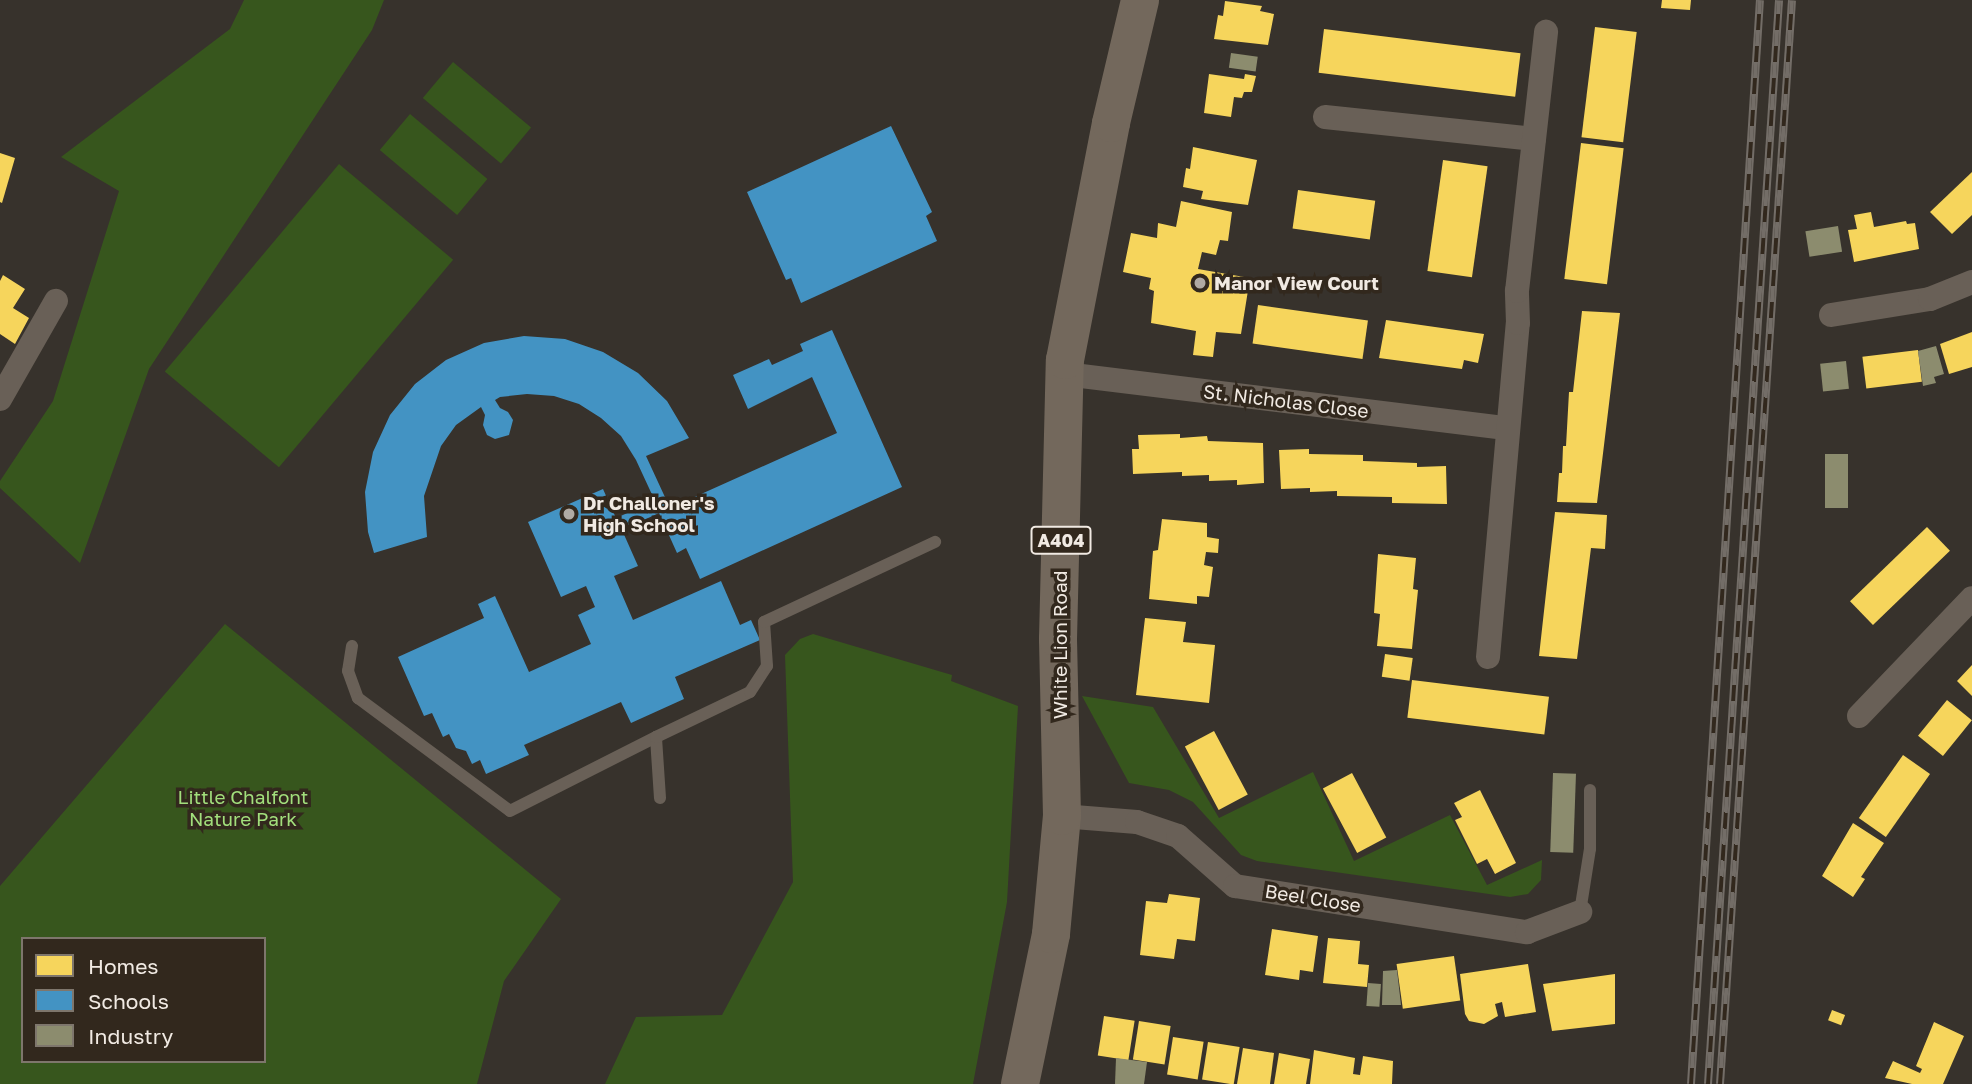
<!DOCTYPE html>
<style>
body{margin:0}
#map{position:relative;width:1972px;height:1084px;overflow:hidden;background:#37322c;font-family:"Golos Text",sans-serif}
div>[style]{position:absolute}
.green>*{inset:0;background:#37561d;transform-origin:0 0}
.homes>*{inset:0;background:#f6d55c;transform-origin:0 0}
.schools>*{inset:0;background:#4393c3}
.industry>*{inset:0;background:#8c8c6e;transform-origin:0 0}
.lane>*{height:12px;margin:-6px;padding:0 6px;transform-origin:6px;border-radius:6px;background:#696057}
.street>*{height:24px;margin:-12px;padding:0 12px;transform-origin:12px;border-radius:12px;background:#696057}
.primary>*{height:38px;margin:-19px;padding:0 19px;transform-origin:19px;border-radius:19px;background:#73685c}
.rail>*{height:8px;margin-top:-4px;transform-origin:0;background:repeating-linear-gradient(90deg,#32281d 0 16px,#736d67 0 32px);box-sizing:border-box;border-block:2px solid #736d67}
.dots>*{width:19px;height:19px;translate:-50% -50%;box-sizing:border-box;border:4px solid #32281d;border-radius:50%}
span{translate:-50% -50%;white-space:nowrap;text-align:center;line-height:1.15;-webkit-text-stroke:7px #32281d;paint-order:stroke}
.shield-label span{padding:2px 5px;background:#32281d;border:2px solid;border-radius:5px;-webkit-text-stroke-width:0}
.shield-label{font-size:18px;color:#f1eae3;font-weight:700}
.poi-label{font-size:19px;color:#f1eae3;font-weight:700}
.left{translate:0 -50%;text-align:left}
.street-label{font-size:19px;color:#f1eae3}
.park-label{font-size:19px;color:#a2df7c}
.legend{position:absolute;left:21px;top:937px;width:245px;height:126px;box-sizing:border-box;background:#32281d;border:2px solid #7e766c;margin:0;padding:9px 12px;list-style:none;font-size:21px;color:#f1eae3}
.legend li{display:flex;align-items:center;gap:14px;height:35px}
.legend b{width:35px;border:2px solid #7e766c}
</style>
<div id="map">
<div class="green">
<i style="clip-path:polygon(244px 0,384px 0,372px 30px,149px 369px,80px 563px,0 488px,0 481px,53px 401px,119px 191px,61px 157px,230px 29px)"></i>
<i style="left:453px;top:62px;width:102px;height:47px;rotate:40deg"></i>
<i style="left:410px;top:114px;width:101px;height:47px;rotate:40deg"></i>
<i style="left:339px;top:164px;width:149px;height:271px;rotate:40deg"></i>
<i style="clip-path:polygon(evenodd,225px 624px,561px 899px,504px 981px,477px 1084px,0 1084px,0 886px,225px 624px,23px 939px,264px 939px,264px 1061px,23px 1061px,23px 939px)"></i>
<i style="clip-path:polygon(813px 634px,952px 675px,951px 681px,1018px 706px,1007px 902px,973px 1084px,605px 1084px,636px 1017px,722px 1015px,793px 882px,785px 655px,800px 639px)"></i>
<i style="clip-path:polygon(1082px 696px,1153px 707px,1219px 818px,1313px 772px,1354px 861px,1450px 815px,1487px 885px,1542px 860px,1541px 880px,1528px 894px,1510px 897px,1257px 861px,1241px 855px,1193px 802px,1169px 790px,1129px 783px)"></i>
</div>
<div class="homes">
<i style="clip-path:polygon(1662px 0,1691px 0,1690px 10px,1661px 8px)"></i>
<i style="clip-path:polygon(1225px 1px,1262px 6px,1260px 11px,1274px 14px,1268px 45px,1214px 39px,1218px 15px,1223px 16px)"></i>
<i style="left:1595px;top:27px;width:42px;height:111px;rotate:7deg"></i>
<i style="left:1324px;top:29px;width:198px;height:44px;rotate:7deg"></i>
<i style="clip-path:polygon(1209px 74px,1244px 79px,1245px 74px,1256px 76px,1252px 92px,1244px 92px,1242px 98px,1234px 97px,1231px 117px,1204px 113px)"></i>
<i style="left:1581px;top:143px;width:43px;height:137px;rotate:7deg"></i>
<i style="clip-path:polygon(1193px 147px,1257px 160px,1248px 205px,1201px 199px,1203px 191px,1183px 187px,1186px 168px,1190px 169px)"></i>
<i style="clip-path:polygon(0 153px,15px 158px,2px 203px,0 202px)"></i>
<i style="left:1443px;top:160px;width:45px;height:112px;rotate:8deg"></i>
<i style="clip-path:polygon(1972px 172px,1972px 215px,1952px 234px,1930px 212px)"></i>
<i style="left:1298px;top:190px;width:78px;height:39px;rotate:8deg"></i>
<i style="clip-path:polygon(1181px 201px,1232px 212px,1228px 241px,1220px 240px,1216px 255px,1202px 252px,1198px 269px,1250px 278px,1241px 334px,1216px 332px,1213px 357px,1193px 355px,1196px 331px,1151px 323px,1154px 291px,1149px 289px,1151px 278px,1123px 272px,1131px 233px,1157px 238px,1158px 223px,1176px 227px)"></i>
<i style="clip-path:polygon(1871px 212px,1874px 227px,1906px 221px,1907px 224px,1915px 223px,1919px 249px,1854px 262px,1848px 230px,1857px 229px,1854px 215px)"></i>
<i style="clip-path:polygon(3px 275px,25px 289px,13px 308px,29px 318px,15px 344px,0 334px,0 281px)"></i>
<i style="left:1258px;top:305px;width:111px;height:39px;rotate:8deg"></i>
<i style="clip-path:polygon(1582px 311px,1620px 313px,1597px 503px,1557px 502px,1559px 473px,1562px 473px,1563px 446px,1566px 446px,1569px 392px,1573px 392px)"></i>
<i style="clip-path:polygon(1386px 320px,1484px 334px,1478px 363px,1464px 360px,1462px 369px,1379px 358px)"></i>
<i style="clip-path:polygon(1972px 332px,1972px 367px,1949px 374px,1940px 344px)"></i>
<i style="left:1918px;top:350px;width:32px;height:56px;rotate:83deg"></i>
<i style="clip-path:polygon(1180px 434px,1180px 438px,1207px 436px,1208px 441px,1263px 443px,1264px 483px,1237px 485px,1237px 480px,1209px 481px,1209px 475px,1182px 476px,1182px 472px,1133px 474px,1132px 449px,1139px 449px,1138px 435px)"></i>
<i style="clip-path:polygon(1309px 449px,1309px 454px,1363px 455px,1363px 461px,1417px 463px,1417px 467px,1446px 466px,1447px 504px,1392px 503px,1392px 497px,1337px 496px,1337px 491px,1310px 492px,1310px 488px,1281px 489px,1279px 450px)"></i>
<i style="clip-path:polygon(1555px 512px,1607px 515px,1605px 549px,1591px 548px,1577px 659px,1539px 656px)"></i>
<i style="clip-path:polygon(1162px 519px,1207px 523px,1207px 537px,1219px 539px,1218px 553px,1206px 552px,1204px 565px,1213px 567px,1209px 597px,1197px 596px,1197px 604px,1149px 599px,1153px 551px,1158px 550px)"></i>
<i style="left:1927px;top:527px;width:33px;height:107px;rotate:46deg"></i>
<i style="clip-path:polygon(1378px 554px,1416px 558px,1413px 589px,1418px 590px,1412px 649px,1377px 646px,1380px 614px,1374px 613px)"></i>
<i style="clip-path:polygon(1145px 618px,1186px 622px,1183px 642px,1215px 645px,1209px 703px,1136px 695px)"></i>
<i style="left:1385px;top:654px;width:28px;height:23px;rotate:8deg"></i>
<i style="clip-path:polygon(1972px 665px,1972px 696px,1957px 681px)"></i>
<i style="left:1412px;top:680px;width:138px;height:38px;rotate:7deg"></i>
<i style="left:1947px;top:700px;width:32px;height:46px;rotate:39deg"></i>
<i style="left:1214px;top:731px;width:72px;height:33px;rotate:62deg"></i>
<i style="left:1903px;top:755px;width:33px;height:77px;rotate:35deg"></i>
<i style="left:1352px;top:773px;width:73px;height:33px;rotate:62deg"></i>
<i style="clip-path:polygon(1480px 790px,1516px 863px,1495px 874px,1487px 859px,1477px 864px,1455px 820px,1462px 817px,1454px 803px)"></i>
<i style="clip-path:polygon(1853px 823px,1884px 843px,1861px 877px,1865px 879px,1853px 897px,1822px 876px)"></i>
<i style="clip-path:polygon(1169px 894px,1200px 898px,1195px 941px,1177px 939px,1174px 959px,1140px 955px,1146px 901px,1167px 903px)"></i>
<i style="clip-path:polygon(1272px 929px,1318px 936px,1313px 972px,1300px 970px,1299px 980px,1265px 975px)"></i>
<i style="clip-path:polygon(1328px 938px,1360px 941px,1358px 964px,1369px 965px,1367px 987px,1323px 983px)"></i>
<i style="left:1454px;top:956px;width:45px;height:58px;rotate:82deg"></i>
<i style="clip-path:polygon(1528px 964px,1536px 1012px,1505px 1017px,1502px 1002px,1495px 1004px,1498px 1016px,1484px 1024px,1469px 1021px,1465px 1014px,1460px 974px)"></i>
<i style="clip-path:polygon(1615px 974px,1615px 1024px,1552px 1031px,1543px 984px)"></i>
<i style="left:1832px;top:1010px;width:14px;height:11px;rotate:21deg"></i>
<i style="left:1104px;top:1016px;width:31px;height:40px;rotate:9deg"></i>
<i style="left:1139px;top:1021px;width:32px;height:39px;rotate:9deg"></i>
<i style="clip-path:polygon(1934px 1022px,1964px 1036px,1943px 1084px,1912px 1084px,1885px 1078px,1893px 1061px,1920px 1073px,1922px 1069px,1916px 1066px)"></i>
<i style="left:1173px;top:1037px;width:31px;height:38px;rotate:9deg"></i>
<i style="left:1208px;top:1042px;width:32px;height:38px;rotate:9deg"></i>
<i style="clip-path:polygon(1243px 1048px,1274px 1053px,1270px 1084px,1237px 1084px)"></i>
<i style="clip-path:polygon(1314px 1050px,1355px 1058px,1353px 1074px,1360px 1075px,1363px 1056px,1393px 1061px,1392px 1084px,1310px 1084px)"></i>
<i style="clip-path:polygon(1279px 1053px,1310px 1059px,1306px 1084px,1274px 1084px)"></i>
</div>
<div class="schools">
<i style="clip-path:polygon(891px 126px,932px 212px,926px 216px,937px 241px,801px 303px,791px 278px,786px 280px,747px 192px)"></i>
<i style="clip-path:polygon(832px 330px,902px 487px,700px 579px,686px 548px,677px 553px,659px 513px,622px 530px,638px 566px,614px 576px,633px 620px,721px 581px,740px 625px,751px 620px,760px 640px,675px 677px,684px 699px,631px 723px,621px 702px,524px 745px,529px 755px,486px 774px,480px 760px,472px 764px,466px 751px,456px 748px,449px 734px,443px 737px,432px 713px,424px 716px,398px 657px,484px 618px,478px 604px,495px 596px,529px 672px,591px 644px,578px 615px,595px 607px,586px 586px,561px 597px,528px 522px,603px 489px,616px 518px,655px 501px,636px 460px,621px 436px,601px 418px,579px 404px,554px 396px,527px 394px,500px 397px,495px 400px,500px 408px,508px 412px,513px 420px,509px 435px,495px 439px,487px 435px,483px 425px,485px 415px,481px 407px,456px 425px,441px 446px,424px 496px,427px 537px,374px 553px,368px 532px,365px 492px,373px 452px,390px 415px,415px 384px,446px 360px,484px 343px,524px 336px,565px 339px,603px 352px,638px 373px,667px 401px,689px 438px,646px 456px,670px 508px,837px 433px,812px 377px,748px 409px,733px 375px,769px 359px,772px 365px,803px 351px,800px 344px)"></i>
</div>
<div class="industry">
<i style="left:1231px;top:53px;width:27px;height:15px;rotate:8deg"></i>
<i style="left:1838px;top:226px;width:26px;height:33px;rotate:81deg"></i>
<i style="clip-path:polygon(1936px 346px,1944px 374px,1934px 377px,1936px 383px,1923px 386px,1918px 351px)"></i>
<i style="left:1846px;top:361px;width:28px;height:26px;rotate:84deg"></i>
<i style="left:1825px;top:454px;width:23px;height:54px"></i>
<i style="left:1553px;top:773px;width:23px;height:79px;rotate:2deg"></i>
<i style="clip-path:polygon(1397px 970px,1401px 1005px,1382px 1005px,1383px 971px)"></i>
<i style="left:1368px;top:983px;width:13px;height:23px;rotate:4deg"></i>
<i style="clip-path:polygon(1116px 1058px,1147px 1062px,1144px 1084px,1115px 1084px)"></i>
</div>
<div class="lane">
<i style="left:352px;top:646px;width:25px;rotate:99deg"></i>
<i style="left:348px;top:671px;width:29px;rotate:70deg"></i>
<i style="left:358px;top:698px;width:189px;rotate:36.6deg"></i>
<i style="left:510px;top:811px;width:164px;rotate:-26.9deg"></i>
<i style="left:660px;top:798px;width:61px;rotate:-93.8deg"></i>
<i style="left:656px;top:737px;width:104px;rotate:-25.6deg"></i>
<i style="left:750px;top:692px;width:31px;rotate:-57deg"></i>
<i style="left:767px;top:666px;width:44px;rotate:-93.9deg"></i>
<i style="left:764px;top:622px;width:189px;rotate:-25.1deg"></i>
<i style="left:1580px;top:912px;width:64px;rotate:-81deg"></i>
<i style="left:1590px;top:849px;width:59px;rotate:-90deg"></i>
</div>
<div class="street">
<i style="left:1325px;top:117px;width:210px;rotate:6deg"></i>
<i style="left:1831px;top:315px;width:100px;rotate:-9.2deg"></i>
<i style="left:1930px;top:299px;width:45px;rotate:-22deg"></i>
<i style="left:1065px;top:374px;width:444px;rotate:7deg"></i>
<i style="left:0;top:399px;width:113px;rotate:-60.3deg"></i>
<i style="left:1488px;top:657px;width:335px;rotate:-84.9deg"></i>
<i style="left:1518px;top:323px;width:32px;rotate:-92deg"></i>
<i style="left:1517px;top:291px;width:261px;rotate:-83.6deg"></i>
<i style="left:1859px;top:716px;width:163px;rotate:-46.2deg"></i>
<i style="left:1062px;top:816px;width:75px;rotate:4.6deg"></i>
<i style="left:1137px;top:822px;width:43px;rotate:18.9deg"></i>
<i style="left:1178px;top:836px;width:76px;rotate:41.3deg"></i>
<i style="left:1235px;top:886px;width:296px;rotate:9deg"></i>
<i style="left:1527px;top:932px;width:57px;rotate:-20.7deg"></i>
</div>
<div class="primary">
<i style="left:1020px;top:1084px;width:153px;rotate:-78.3deg"></i>
<i style="left:1051px;top:934px;width:119px;rotate:-84.7deg"></i>
<i style="left:1062px;top:816px;width:177px;rotate:-91.3deg"></i>
<i style="left:1058px;top:639px;width:279px;rotate:-88.6deg"></i>
<i style="left:1065px;top:360px;width:241px;rotate:-79deg"></i>
<i style="left:1111px;top:123px;width:126px;rotate:-76.7deg"></i>
</div>
<div class="rail">
<i style="left:1691px;top:1084px;width:1086px;rotate:-86.36deg"></i>
<i style="left:1708px;top:1084px;width:1086px;rotate:-86.25deg"></i>
<i style="left:1720px;top:1084px;width:1086px;rotate:-86.2deg"></i>
</div>
<div class="dots">
<i style="left:1200px;top:283px;background:#b0aaa3"></i>
<i style="left:569px;top:514px;background:#b0aaa3"></i>
</div>
<div class="shield-label">
<span style="left:1061px;top:540px">A404</span>
</div>
<div class="poi-label">
<span class="left" style="left:1214px;top:283px">Manor View Court</span>
<span class="left" style="left:583px;top:514px">Dr Challoner's<br>High School</span>
</div>
<div class="street-label">
<span style="left:1286px;top:401px;rotate:7deg">St. Nicholas Close</span>
<span style="left:1060px;top:645px;rotate:-90deg">White Lion Road</span>
<span style="left:1313px;top:898px;rotate:9deg">Beel Close</span>
</div>
<div class="park-label">
<span style="left:243px;top:808px">Little Chalfont<br>Nature Park</span>
</div>
<ul class="legend">
<li><b style="height:19px;background:#f6d55c"></b>Homes</li>
<li><b style="height:19px;background:#4393c3"></b>Schools</li>
<li><b style="height:19px;background:#8c8c6e"></b>Industry</li>
</ul>
</div>
